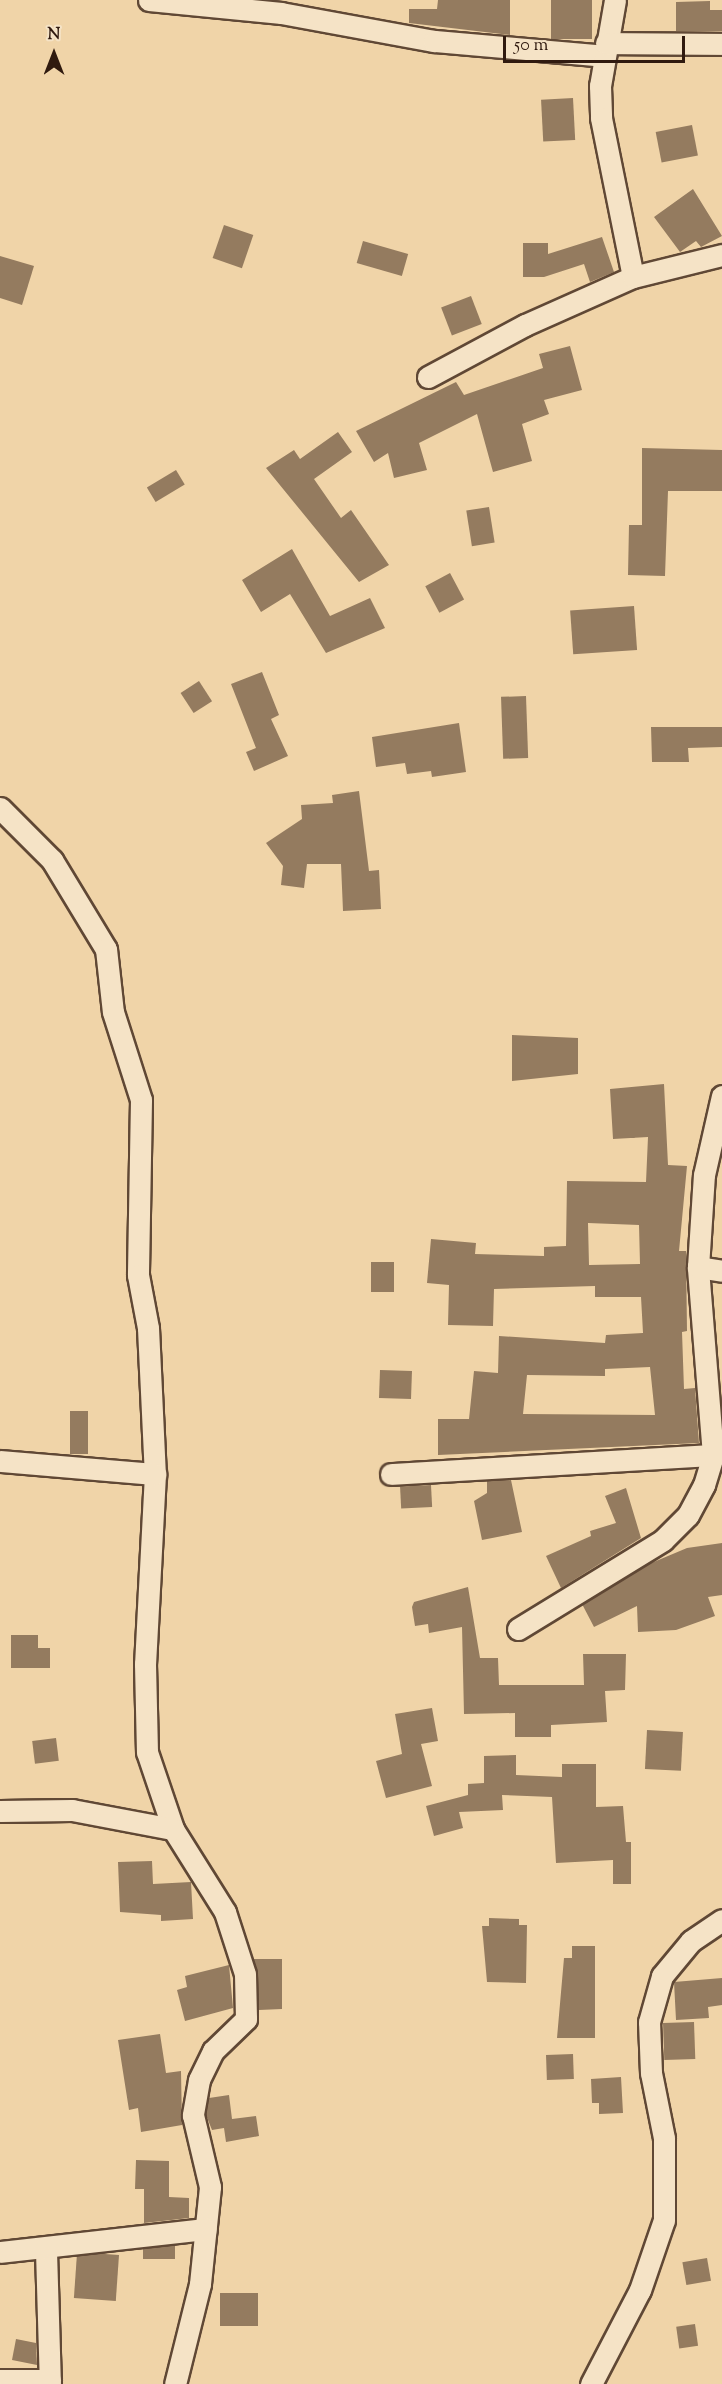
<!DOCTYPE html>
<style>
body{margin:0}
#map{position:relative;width:722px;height:2384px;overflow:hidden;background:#f0d4a8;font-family:"Sorts Mill Goudy",serif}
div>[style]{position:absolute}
.building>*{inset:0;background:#947b5f;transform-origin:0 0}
.roads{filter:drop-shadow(2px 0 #604835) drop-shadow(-2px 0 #604835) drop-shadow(0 2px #604835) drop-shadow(0 -2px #604835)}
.street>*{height:21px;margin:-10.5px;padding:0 10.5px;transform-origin:10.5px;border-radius:10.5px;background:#f5e3c6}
span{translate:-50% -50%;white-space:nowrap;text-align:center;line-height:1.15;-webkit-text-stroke:4.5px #f5e3c6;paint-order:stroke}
.north{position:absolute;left:24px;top:24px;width:60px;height:60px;-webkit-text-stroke:4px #f5e3c6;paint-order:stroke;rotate:0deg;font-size:16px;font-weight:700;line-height:24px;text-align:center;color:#301a0f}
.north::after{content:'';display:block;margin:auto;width:21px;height:27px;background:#301a0f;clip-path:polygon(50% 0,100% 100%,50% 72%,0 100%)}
.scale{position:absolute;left:503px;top:36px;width:182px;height:27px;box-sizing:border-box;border:3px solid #301a0f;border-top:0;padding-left:8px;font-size:18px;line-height:21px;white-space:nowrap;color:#301a0f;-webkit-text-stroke:4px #f5e3c6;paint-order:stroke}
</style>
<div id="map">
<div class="building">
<i style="clip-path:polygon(438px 0,510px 0,510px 35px,409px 23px,409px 9px,437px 9px)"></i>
<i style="left:551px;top:0;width:41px;height:39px"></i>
<i style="clip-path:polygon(710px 1px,710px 10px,722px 10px,722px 31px,676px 31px,676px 2px)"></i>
<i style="left:573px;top:98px;width:42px;height:32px;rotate:87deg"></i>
<i style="left:692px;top:125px;width:31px;height:37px;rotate:79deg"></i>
<i style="clip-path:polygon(693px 189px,722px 236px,701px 247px,696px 241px,680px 252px,654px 217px)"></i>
<i style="left:224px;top:225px;width:31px;height:35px;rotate:19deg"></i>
<i style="clip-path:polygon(602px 237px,614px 272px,590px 282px,584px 264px,544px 277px,523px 277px,523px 243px,548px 243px,548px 254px)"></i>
<i style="left:363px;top:241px;width:47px;height:23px;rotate:16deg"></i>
<i style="clip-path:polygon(0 256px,34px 266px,22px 305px,0 298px)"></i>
<i style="left:471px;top:296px;width:30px;height:32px;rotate:69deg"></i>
<i style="clip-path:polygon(570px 346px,582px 390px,544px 400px,549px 414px,522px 424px,532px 461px,493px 472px,477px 414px,419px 443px,427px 470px,394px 478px,388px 453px,374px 462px,356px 431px,456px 382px,464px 395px,543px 368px,539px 354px)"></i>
<i style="clip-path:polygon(338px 432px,352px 452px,314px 479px,341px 518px,351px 510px,389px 565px,359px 582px,266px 468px,294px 450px,300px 459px)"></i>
<i style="clip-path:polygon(642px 448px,722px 450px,722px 491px,668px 491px,665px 576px,628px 575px,629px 525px,642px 525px)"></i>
<i style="left:176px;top:470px;width:17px;height:34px;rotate:59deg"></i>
<i style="left:489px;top:507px;width:36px;height:23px;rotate:81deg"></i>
<i style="clip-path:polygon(292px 549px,330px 616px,370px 598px,385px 628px,326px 653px,290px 594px,261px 612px,242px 580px)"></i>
<i style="left:450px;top:573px;width:30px;height:28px;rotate:62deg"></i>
<i style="left:634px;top:606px;width:44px;height:64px;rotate:86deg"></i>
<i style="clip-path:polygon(262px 672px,279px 715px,271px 719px,288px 756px,254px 771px,246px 752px,256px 748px,231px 684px)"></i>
<i style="left:199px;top:681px;width:24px;height:22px;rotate:57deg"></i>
<i style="left:526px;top:696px;width:62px;height:25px;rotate:88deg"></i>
<i style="clip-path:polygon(459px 723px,466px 772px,432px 777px,431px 771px,407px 774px,405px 763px,376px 767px,372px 737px)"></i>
<i style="clip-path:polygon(651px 727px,722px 727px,722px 747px,688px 748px,689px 762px,652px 762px)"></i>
<i style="clip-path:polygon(359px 791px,369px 871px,379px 870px,381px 909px,343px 911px,341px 864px,307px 864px,304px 888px,281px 885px,283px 866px,266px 843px,302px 819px,301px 805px,333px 803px,332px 795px)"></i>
<i style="clip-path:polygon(512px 1035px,578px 1038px,578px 1074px,512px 1081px)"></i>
<i style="clip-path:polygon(evenodd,664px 1084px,668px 1165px,687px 1166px,679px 1251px,686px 1251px,687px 1331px,682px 1332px,684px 1389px,695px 1388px,699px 1443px,438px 1455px,438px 1419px,469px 1419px,474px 1371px,498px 1373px,499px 1336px,605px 1343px,606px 1335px,643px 1333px,641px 1297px,595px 1297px,595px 1286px,494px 1289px,493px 1326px,448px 1325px,449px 1285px,427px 1283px,431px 1239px,476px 1243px,475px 1254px,544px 1256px,544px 1247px,566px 1246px,567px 1181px,646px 1182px,648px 1137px,613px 1139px,610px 1089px,664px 1084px,588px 1223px,639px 1225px,640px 1264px,589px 1265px,588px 1223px,664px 1084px,650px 1367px,655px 1415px,523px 1414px,527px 1375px,605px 1376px,605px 1369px,650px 1367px)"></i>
<i style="left:371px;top:1262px;width:23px;height:30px"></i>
<i style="left:380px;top:1370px;width:32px;height:28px;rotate:2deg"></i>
<i style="left:70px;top:1411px;width:18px;height:43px"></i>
<i style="clip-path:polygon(511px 1480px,522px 1532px,482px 1540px,474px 1501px,487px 1493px,487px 1481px)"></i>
<i style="left:431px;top:1485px;width:22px;height:31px;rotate:87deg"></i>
<i style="clip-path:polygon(626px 1488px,641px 1538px,561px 1588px,546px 1556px,591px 1536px,590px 1531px,616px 1523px,605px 1496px)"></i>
<i style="clip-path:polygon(722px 1543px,722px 1595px,708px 1597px,715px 1616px,676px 1630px,638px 1632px,637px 1606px,594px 1627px,582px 1604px,649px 1564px,687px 1548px)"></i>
<i style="clip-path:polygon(468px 1587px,480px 1658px,498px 1658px,499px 1685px,584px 1685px,583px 1654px,626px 1654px,625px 1690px,605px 1691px,607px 1722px,551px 1725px,551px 1737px,515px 1737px,515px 1713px,464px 1714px,462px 1627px,429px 1633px,428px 1624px,415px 1626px,412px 1607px,414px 1602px)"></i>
<i style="clip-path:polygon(11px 1635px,38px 1635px,38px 1648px,50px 1648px,50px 1668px,11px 1668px)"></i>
<i style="clip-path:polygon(432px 1708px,438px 1741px,421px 1744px,432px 1786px,386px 1798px,376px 1761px,402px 1754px,395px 1714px)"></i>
<i style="left:647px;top:1730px;width:36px;height:39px;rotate:3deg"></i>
<i style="left:56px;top:1738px;width:23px;height:24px;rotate:83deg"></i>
<i style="clip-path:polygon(516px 1755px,516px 1775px,562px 1777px,562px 1764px,596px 1764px,596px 1807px,623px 1806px,626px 1842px,631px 1842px,631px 1884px,613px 1884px,613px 1860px,556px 1863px,552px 1797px,502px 1795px,503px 1810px,459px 1812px,463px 1828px,434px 1836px,426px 1806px,468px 1795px,468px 1784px,484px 1783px,484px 1756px)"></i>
<i style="clip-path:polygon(152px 1861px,153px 1884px,191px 1882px,193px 1919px,161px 1921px,161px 1915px,120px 1912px,118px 1862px)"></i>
<i style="clip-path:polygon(489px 1918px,519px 1919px,519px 1925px,527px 1925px,526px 1983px,487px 1982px,482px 1926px,489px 1926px)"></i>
<i style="clip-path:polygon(572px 1946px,595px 1946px,595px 2038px,557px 2038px,564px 1958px,572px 1958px)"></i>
<i style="clip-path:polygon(253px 1959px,282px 1959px,282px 2009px,259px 2010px)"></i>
<i style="clip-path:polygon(229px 1965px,233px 2008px,185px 2021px,177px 1990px,187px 1987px,185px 1976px)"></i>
<i style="clip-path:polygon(722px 1978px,722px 2005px,708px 2007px,709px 2018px,676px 2020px,674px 1982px)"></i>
<i style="left:694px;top:2022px;width:37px;height:31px;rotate:88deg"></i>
<i style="clip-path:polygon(160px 2034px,166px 2073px,181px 2071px,182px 2125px,141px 2132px,138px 2108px,129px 2110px,118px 2040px)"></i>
<i style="left:573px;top:2054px;width:25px;height:27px;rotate:88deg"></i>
<i style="clip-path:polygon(621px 2077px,623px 2113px,599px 2114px,599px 2103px,592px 2103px,591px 2079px)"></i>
<i style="clip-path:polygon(229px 2095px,232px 2119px,256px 2116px,259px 2136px,226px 2142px,224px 2128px,212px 2130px,206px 2115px,209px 2098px)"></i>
<i style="clip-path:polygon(136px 2160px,169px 2161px,169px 2197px,189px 2198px,189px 2218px,144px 2223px,144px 2189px,135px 2189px)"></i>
<i style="clip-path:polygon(175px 2245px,175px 2259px,143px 2259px,143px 2249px)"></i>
<i style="left:119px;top:2255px;width:46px;height:42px;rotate:94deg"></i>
<i style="left:707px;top:2258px;width:23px;height:25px;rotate:80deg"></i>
<i style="left:220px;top:2293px;width:38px;height:33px"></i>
<i style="left:695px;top:2324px;width:22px;height:19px;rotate:82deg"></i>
<i style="clip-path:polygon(16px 2339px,36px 2343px,37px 2365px,12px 2360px)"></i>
</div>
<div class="roads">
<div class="street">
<i style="left:149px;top:0;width:133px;rotate:5.6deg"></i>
<i style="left:281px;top:13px;width:156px;rotate:10.4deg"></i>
<i style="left:434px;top:41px;width:171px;rotate:5deg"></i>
<i style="left:615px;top:0;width:87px;rotate:99.9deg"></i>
<i style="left:600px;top:86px;width:32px;rotate:88deg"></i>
<i style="left:601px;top:118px;width:162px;rotate:78.6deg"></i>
<i style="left:606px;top:43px;width:116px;rotate:0.5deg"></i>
<i style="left:428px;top:377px;width:110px;rotate:-28.2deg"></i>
<i style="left:525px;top:325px;width:118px;rotate:-24deg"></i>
<i style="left:633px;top:277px;width:92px;rotate:-13.9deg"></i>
<i style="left:0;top:808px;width:74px;rotate:45deg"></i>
<i style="left:52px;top:860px;width:104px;rotate:58.8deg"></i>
<i style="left:106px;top:949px;width:63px;rotate:83.7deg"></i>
<i style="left:113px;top:1012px;width:92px;rotate:72.3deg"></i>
<i style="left:141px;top:1100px;width:175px;rotate:91deg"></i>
<i style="left:138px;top:1275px;width:54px;rotate:79.3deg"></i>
<i style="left:148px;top:1328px;width:146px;rotate:87.3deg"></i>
<i style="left:155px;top:1474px;width:190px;rotate:93deg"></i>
<i style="left:145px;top:1664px;width:88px;rotate:88.7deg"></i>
<i style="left:147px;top:1752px;width:81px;rotate:71.3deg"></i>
<i style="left:173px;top:1829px;width:98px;rotate:57.9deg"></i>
<i style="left:225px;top:1912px;width:65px;rotate:72.1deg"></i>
<i style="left:245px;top:1974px;width:45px;rotate:88.7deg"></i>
<i style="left:246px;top:2019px;width:46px;rotate:135.9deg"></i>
<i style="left:213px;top:2051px;width:32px;rotate:116deg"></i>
<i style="left:199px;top:2080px;width:36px;rotate:100deg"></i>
<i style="left:193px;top:2115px;width:74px;rotate:76.7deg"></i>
<i style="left:210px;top:2187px;width:98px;rotate:95.9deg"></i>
<i style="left:200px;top:2284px;width:103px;rotate:104deg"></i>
<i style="left:698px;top:1267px;width:24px;rotate:9deg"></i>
<i style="left:0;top:1461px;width:156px;rotate:4.8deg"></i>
<i style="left:391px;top:1474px;width:323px;rotate:-3.4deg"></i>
<i style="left:518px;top:1629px;width:170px;rotate:-31.5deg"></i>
<i style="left:663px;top:1540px;width:35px;rotate:-45deg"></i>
<i style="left:688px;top:1515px;width:34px;rotate:-62deg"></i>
<i style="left:704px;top:1485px;width:31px;rotate:-73deg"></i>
<i style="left:713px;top:1455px;width:189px;rotate:-94.6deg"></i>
<i style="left:698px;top:1267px;width:92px;rotate:-86.3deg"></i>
<i style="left:704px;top:1175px;width:81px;rotate:-77.2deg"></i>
<i style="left:0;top:1811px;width:72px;rotate:-0.8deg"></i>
<i style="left:72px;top:1810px;width:103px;rotate:10.7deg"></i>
<i style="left:46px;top:2251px;width:133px;rotate:88.3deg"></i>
<i style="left:0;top:2252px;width:207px;rotate:-6.4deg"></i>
<i style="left:0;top:2380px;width:50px"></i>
<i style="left:591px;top:2384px;width:106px;rotate:-62.5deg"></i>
<i style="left:640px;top:2290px;width:74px;rotate:-71.1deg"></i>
<i style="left:664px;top:2220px;width:82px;rotate:-90deg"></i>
<i style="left:664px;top:2138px;width:66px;rotate:-101.3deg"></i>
<i style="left:651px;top:2073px;width:51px;rotate:-92.2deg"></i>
<i style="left:649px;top:2022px;width:48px;rotate:-74.2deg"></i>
<i style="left:662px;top:1976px;width:45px;rotate:-50.4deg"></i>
<i style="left:691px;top:1941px;width:37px;rotate:-34deg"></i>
</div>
</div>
<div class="north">N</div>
<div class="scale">50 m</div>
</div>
